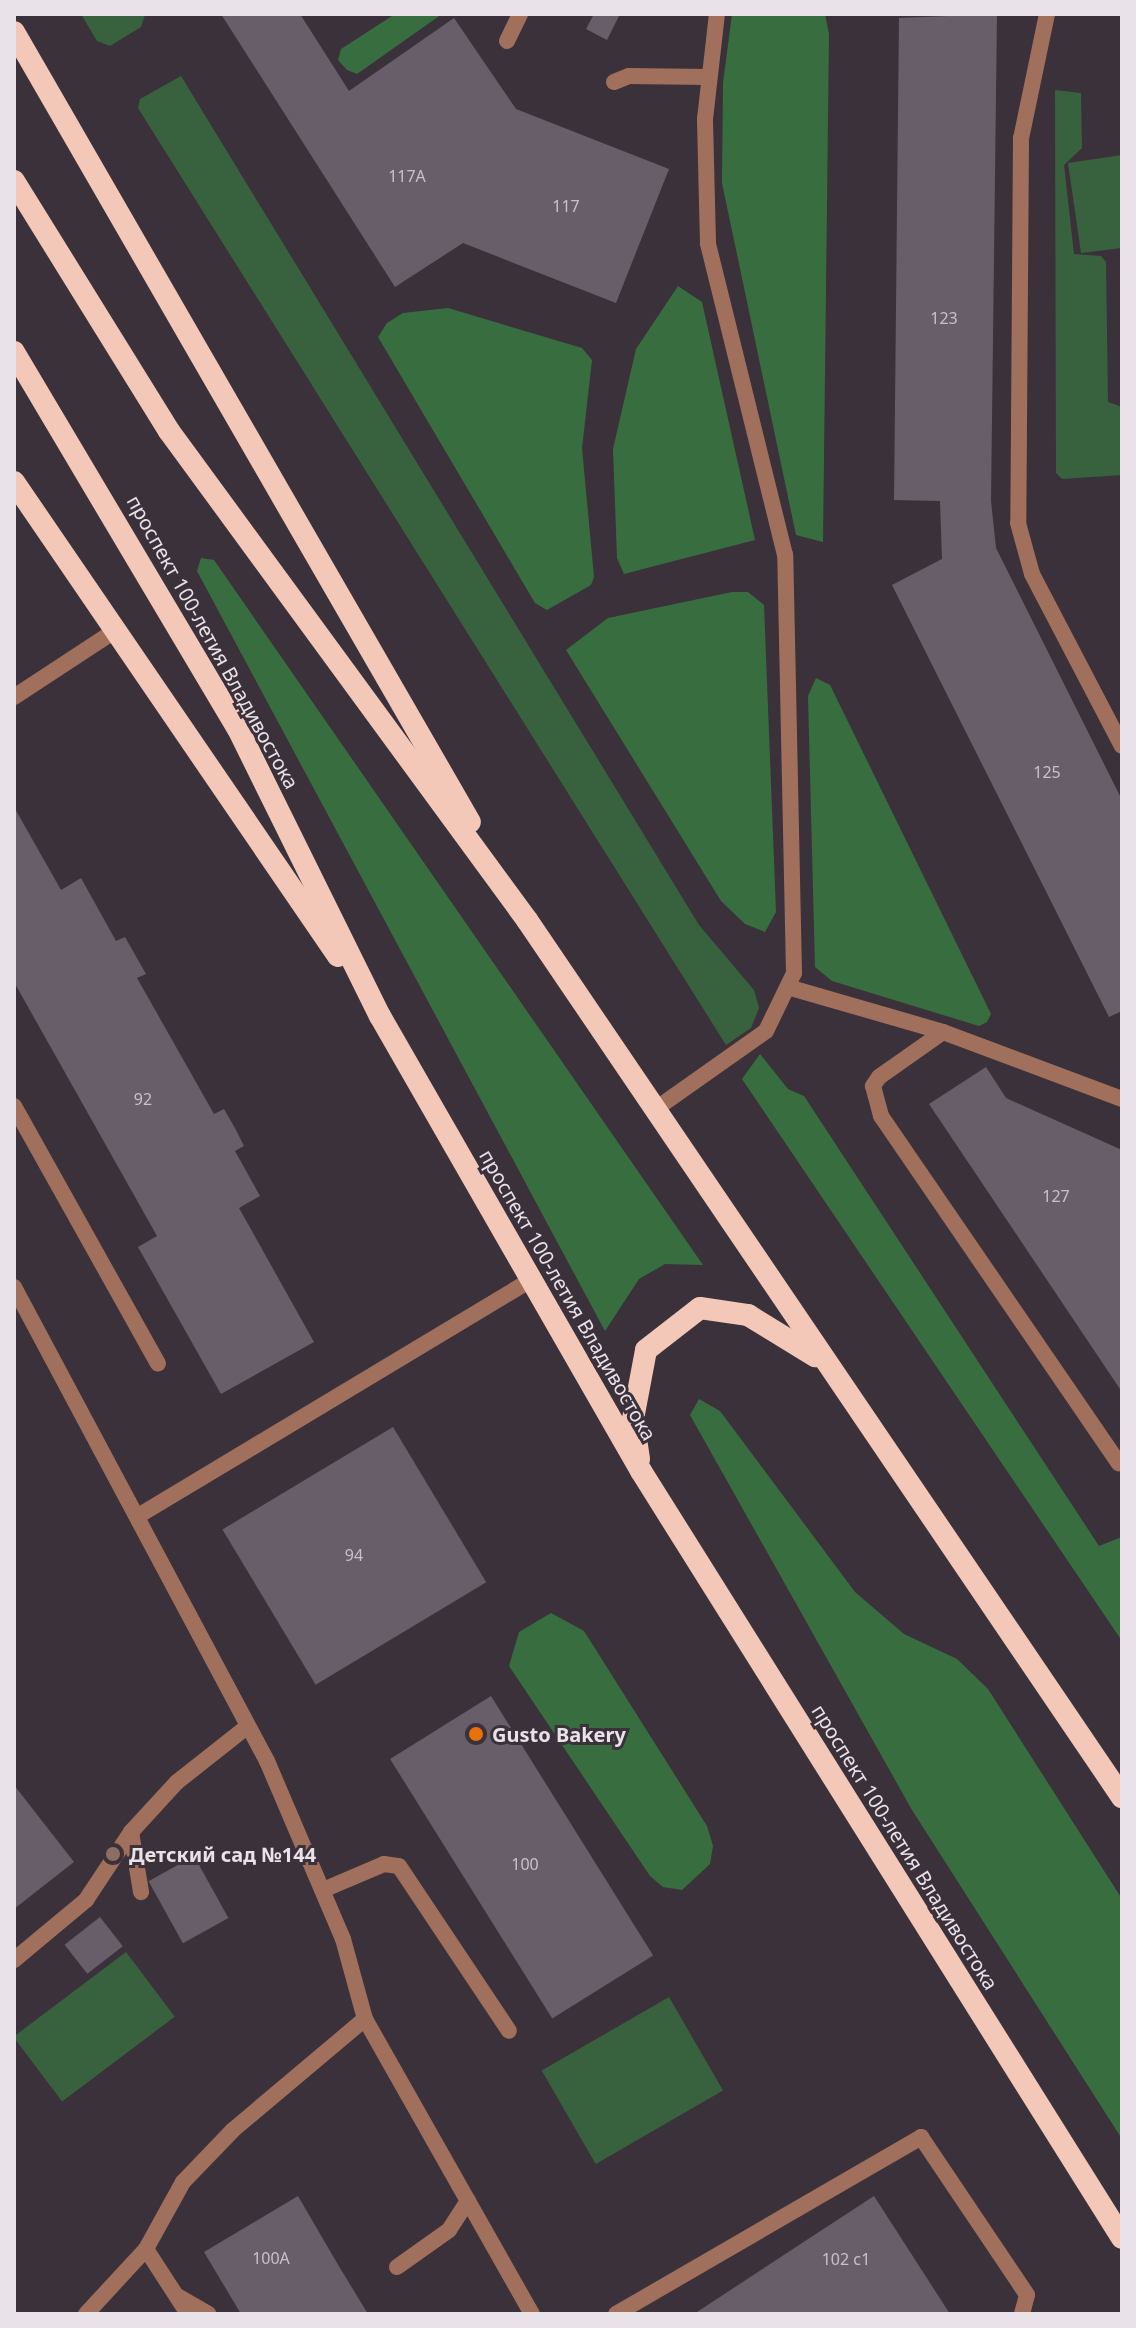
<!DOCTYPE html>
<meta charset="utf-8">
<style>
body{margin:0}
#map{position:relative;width:1136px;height:2328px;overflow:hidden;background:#3b313b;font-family:"Noto Sans",sans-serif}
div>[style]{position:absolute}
.green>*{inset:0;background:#38623d;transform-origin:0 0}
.forest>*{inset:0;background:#386e3f}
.building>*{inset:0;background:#685e6a;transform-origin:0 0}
.service>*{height:16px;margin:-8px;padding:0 8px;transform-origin:8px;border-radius:8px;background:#a1705c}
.minor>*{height:16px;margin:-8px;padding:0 8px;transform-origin:8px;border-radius:8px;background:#a1705c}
.trunk>*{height:22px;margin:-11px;padding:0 11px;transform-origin:11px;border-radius:11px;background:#f4c8b8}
.dots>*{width:22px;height:22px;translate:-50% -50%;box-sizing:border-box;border:4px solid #3b313b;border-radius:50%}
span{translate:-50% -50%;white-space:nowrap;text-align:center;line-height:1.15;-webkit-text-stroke:6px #3b313b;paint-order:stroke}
.number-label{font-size:16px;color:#c9c1c8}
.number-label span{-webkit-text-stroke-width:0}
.street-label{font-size:20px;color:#e9e2e8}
.poi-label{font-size:20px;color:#e9e2e8;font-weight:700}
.left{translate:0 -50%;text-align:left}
.frame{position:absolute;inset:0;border:16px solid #e9e2e8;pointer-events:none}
</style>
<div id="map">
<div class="green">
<i style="clip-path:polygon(81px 14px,144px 14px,145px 15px,141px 27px,110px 46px,97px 41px)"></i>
<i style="clip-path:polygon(181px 76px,699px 925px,754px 990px,759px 1008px,751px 1028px,726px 1045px,138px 108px,140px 99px)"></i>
<i style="clip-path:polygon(1055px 90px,1081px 93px,1082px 148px,1064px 165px,1074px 254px,1101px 256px,1106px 262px,1108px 402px,1122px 407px,1122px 475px,1062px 479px,1056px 473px)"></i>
<i style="clip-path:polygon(1122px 155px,1122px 248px,1081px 253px,1068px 163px)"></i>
<i style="left:126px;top:1952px;width:81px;height:141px;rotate:53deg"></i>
<i style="left:669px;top:1997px;width:108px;height:147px;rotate:60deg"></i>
</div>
<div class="forest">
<i style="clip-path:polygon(395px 14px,442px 14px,357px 74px,347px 70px,338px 60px,341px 49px)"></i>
<i style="clip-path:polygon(732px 14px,825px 14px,829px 34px,823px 542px,796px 535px,722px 183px,723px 83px)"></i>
<i style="clip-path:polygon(678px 286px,702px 302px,755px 540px,624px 574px,617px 558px,613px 449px,636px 349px)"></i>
<i style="clip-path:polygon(448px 308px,582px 348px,592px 360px,582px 448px,594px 577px,591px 585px,547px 610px,535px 603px,378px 337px,387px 323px,403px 313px)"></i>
<i style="clip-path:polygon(201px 558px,214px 560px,703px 1265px,665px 1264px,639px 1279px,605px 1331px,197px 571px)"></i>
<i style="clip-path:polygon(732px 592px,748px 592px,764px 605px,776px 912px,765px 932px,745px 924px,721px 901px,566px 650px,608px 618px)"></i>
<i style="clip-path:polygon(816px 678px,830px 685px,991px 1014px,987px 1022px,979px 1026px,832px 981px,815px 967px,808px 696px)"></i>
<i style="clip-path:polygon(760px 1054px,788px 1089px,804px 1096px,1099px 1546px,1122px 1537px,1122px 1641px,742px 1079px)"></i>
<i style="clip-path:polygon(699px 1399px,720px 1411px,855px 1592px,904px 1634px,957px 1659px,988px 1689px,1122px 1899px,1122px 2139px,912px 1810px,690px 1415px)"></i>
<i style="clip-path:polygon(551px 1613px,584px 1631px,707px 1826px,713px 1846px,710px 1864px,682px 1890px,663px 1887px,650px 1876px,509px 1666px,519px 1632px)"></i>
</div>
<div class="building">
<i style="clip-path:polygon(221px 14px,300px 14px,349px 91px,454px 18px,516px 109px,669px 169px,616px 303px,463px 243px,395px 287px)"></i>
<i style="clip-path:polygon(594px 14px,620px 14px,607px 40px,586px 29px)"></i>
<i style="clip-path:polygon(997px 14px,991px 501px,996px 548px,1122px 800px,1122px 1011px,1109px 1017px,892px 585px,942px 559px,940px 501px,894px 500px,899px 18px)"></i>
<i style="clip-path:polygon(14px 807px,61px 890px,81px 878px,116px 941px,125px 937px,146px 974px,137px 978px,214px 1114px,224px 1109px,236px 1130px,244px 1146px,235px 1151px,260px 1196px,239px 1208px,314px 1342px,221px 1394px,138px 1247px,157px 1236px,14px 982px)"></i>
<i style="clip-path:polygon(986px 1067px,1006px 1098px,1122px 1150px,1122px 1392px,929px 1104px)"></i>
<i style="left:393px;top:1427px;width:181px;height:199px;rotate:59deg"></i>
<i style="left:491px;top:1696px;width:306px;height:119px;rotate:58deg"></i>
<i style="clip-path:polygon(14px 1785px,74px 1862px,14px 1909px)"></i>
<i style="left:194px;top:1856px;width:71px;height:52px;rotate:61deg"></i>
<i style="left:100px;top:1917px;width:37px;height:45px;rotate:52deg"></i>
<i style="clip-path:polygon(298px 2196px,337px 2263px,368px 2314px,241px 2314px,204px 2252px)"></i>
<i style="clip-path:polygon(874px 2196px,950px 2314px,694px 2314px,825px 2228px)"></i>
</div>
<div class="service">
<i style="left:1047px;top:14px;width:127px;rotate:101.8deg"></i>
<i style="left:1021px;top:138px;width:385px;rotate:90.4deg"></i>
<i style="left:1018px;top:523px;width:53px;rotate:74.6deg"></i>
<i style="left:1032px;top:574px;width:194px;rotate:62.4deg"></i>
<i style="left:507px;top:41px;width:30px;rotate:-64deg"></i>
<i style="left:614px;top:82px;width:16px;rotate:-22deg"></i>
<i style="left:629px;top:76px;width:79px;rotate:0.7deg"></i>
<i style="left:14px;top:697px;width:118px;rotate:-33.3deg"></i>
<i style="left:791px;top:988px;width:158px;rotate:16.1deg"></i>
<i style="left:943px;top:1032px;width:191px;rotate:20.5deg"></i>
<i style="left:943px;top:1032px;width:78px;rotate:144.9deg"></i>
<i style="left:879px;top:1077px;width:11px;rotate:124deg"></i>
<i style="left:873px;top:1086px;width:31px;rotate:75deg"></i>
<i style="left:881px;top:1116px;width:421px;rotate:55.6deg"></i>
<i style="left:14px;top:1106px;width:295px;rotate:60.8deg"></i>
<i style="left:138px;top:1516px;width:460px;rotate:-31deg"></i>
<i style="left:131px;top:1832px;width:61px;rotate:80.5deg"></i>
<i style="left:323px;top:1890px;width:66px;rotate:-23.1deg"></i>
<i style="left:384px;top:1864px;width:15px;rotate:8deg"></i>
<i style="left:399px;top:1866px;width:198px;rotate:56.3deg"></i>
<i style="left:14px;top:1960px;width:94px;rotate:-39.8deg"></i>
<i style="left:86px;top:1900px;width:82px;rotate:-56.5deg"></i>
<i style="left:131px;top:1832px;width:68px;rotate:-47.4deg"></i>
<i style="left:177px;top:1782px;width:90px;rotate:-38.3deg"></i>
<i style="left:146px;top:2249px;width:77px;rotate:57.1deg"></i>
<i style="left:397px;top:2267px;width:64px;rotate:-35.4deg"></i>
<i style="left:449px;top:2230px;width:35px;rotate:-57deg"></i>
<i style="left:179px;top:2297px;width:34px;rotate:30deg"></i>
<i style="left:86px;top:2314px;width:88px;rotate:-47.3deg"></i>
<i style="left:146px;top:2249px;width:77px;rotate:-61.1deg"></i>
<i style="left:183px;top:2182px;width:72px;rotate:-46.1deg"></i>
<i style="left:233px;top:2130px;width:172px;rotate:-40.1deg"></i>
<i style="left:616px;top:2314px;width:353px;rotate:-30.1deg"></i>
<i style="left:921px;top:2137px;width:190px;rotate:56.1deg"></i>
<i style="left:1027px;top:2295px;width:20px;rotate:105deg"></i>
</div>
<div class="minor">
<i style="left:657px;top:1108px;width:133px;rotate:-35.2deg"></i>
<i style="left:766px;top:1031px;width:64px;rotate:-64.2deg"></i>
<i style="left:794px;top:973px;width:418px;rotate:-91.2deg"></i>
<i style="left:785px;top:555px;width:321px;rotate:-103.9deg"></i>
<i style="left:708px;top:243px;width:124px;rotate:-91.4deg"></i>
<i style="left:705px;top:119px;width:106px;rotate:-83.5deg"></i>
<i style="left:14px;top:1287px;width:537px;rotate:61.91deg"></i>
<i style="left:267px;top:1761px;width:194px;rotate:66.9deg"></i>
<i style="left:343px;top:1939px;width:83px;rotate:74.6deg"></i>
<i style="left:365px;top:2019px;width:339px;rotate:60.5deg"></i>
</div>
<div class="trunk">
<i style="left:14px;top:32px;width:912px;rotate:60.01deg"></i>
<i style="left:14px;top:181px;width:294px;rotate:58.2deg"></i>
<i style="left:169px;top:431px;width:606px;rotate:53.79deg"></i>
<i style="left:527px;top:920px;width:1060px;rotate:55.85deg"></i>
<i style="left:14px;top:352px;width:439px;rotate:59.3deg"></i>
<i style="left:238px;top:729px;width:320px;rotate:63.7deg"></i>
<i style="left:380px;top:1016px;width:525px;rotate:60.16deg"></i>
<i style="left:641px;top:1471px;width:905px;rotate:57.91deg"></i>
<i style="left:14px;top:482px;width:574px;rotate:55.65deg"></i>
<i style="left:639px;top:1459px;width:40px;rotate:-98.5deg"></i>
<i style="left:633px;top:1419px;width:70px;rotate:-79.3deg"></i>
<i style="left:646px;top:1350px;width:68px;rotate:-37.9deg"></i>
<i style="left:700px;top:1308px;width:49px;rotate:8.3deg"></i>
<i style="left:748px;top:1315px;width:79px;rotate:31.5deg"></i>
</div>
<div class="dots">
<i style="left:476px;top:1734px;background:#e8710a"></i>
<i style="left:113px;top:1854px;background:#8d6e63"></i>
</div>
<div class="number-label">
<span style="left:407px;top:176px">117А</span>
<span style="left:566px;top:206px">117</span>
<span style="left:944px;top:318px">123</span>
<span style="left:1047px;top:772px">125</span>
<span style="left:143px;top:1099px">92</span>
<span style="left:1056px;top:1196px">127</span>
<span style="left:354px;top:1555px">94</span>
<span style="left:525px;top:1864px">100</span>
<span style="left:271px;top:2258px">100А</span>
<span style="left:846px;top:2259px">102 с1</span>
</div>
<div class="street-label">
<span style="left:213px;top:642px;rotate:61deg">проспект 100-летия Владивостока</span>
<span style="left:568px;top:1295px;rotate:60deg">проспект 100-летия Владивостока</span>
<span style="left:905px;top:1847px;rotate:58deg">проспект 100-летия Владивостока</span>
</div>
<div class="poi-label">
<span class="left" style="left:492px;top:1734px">Gusto Bakery</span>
<span class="left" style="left:129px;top:1854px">Детский сад №144</span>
</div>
<div class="frame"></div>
</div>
